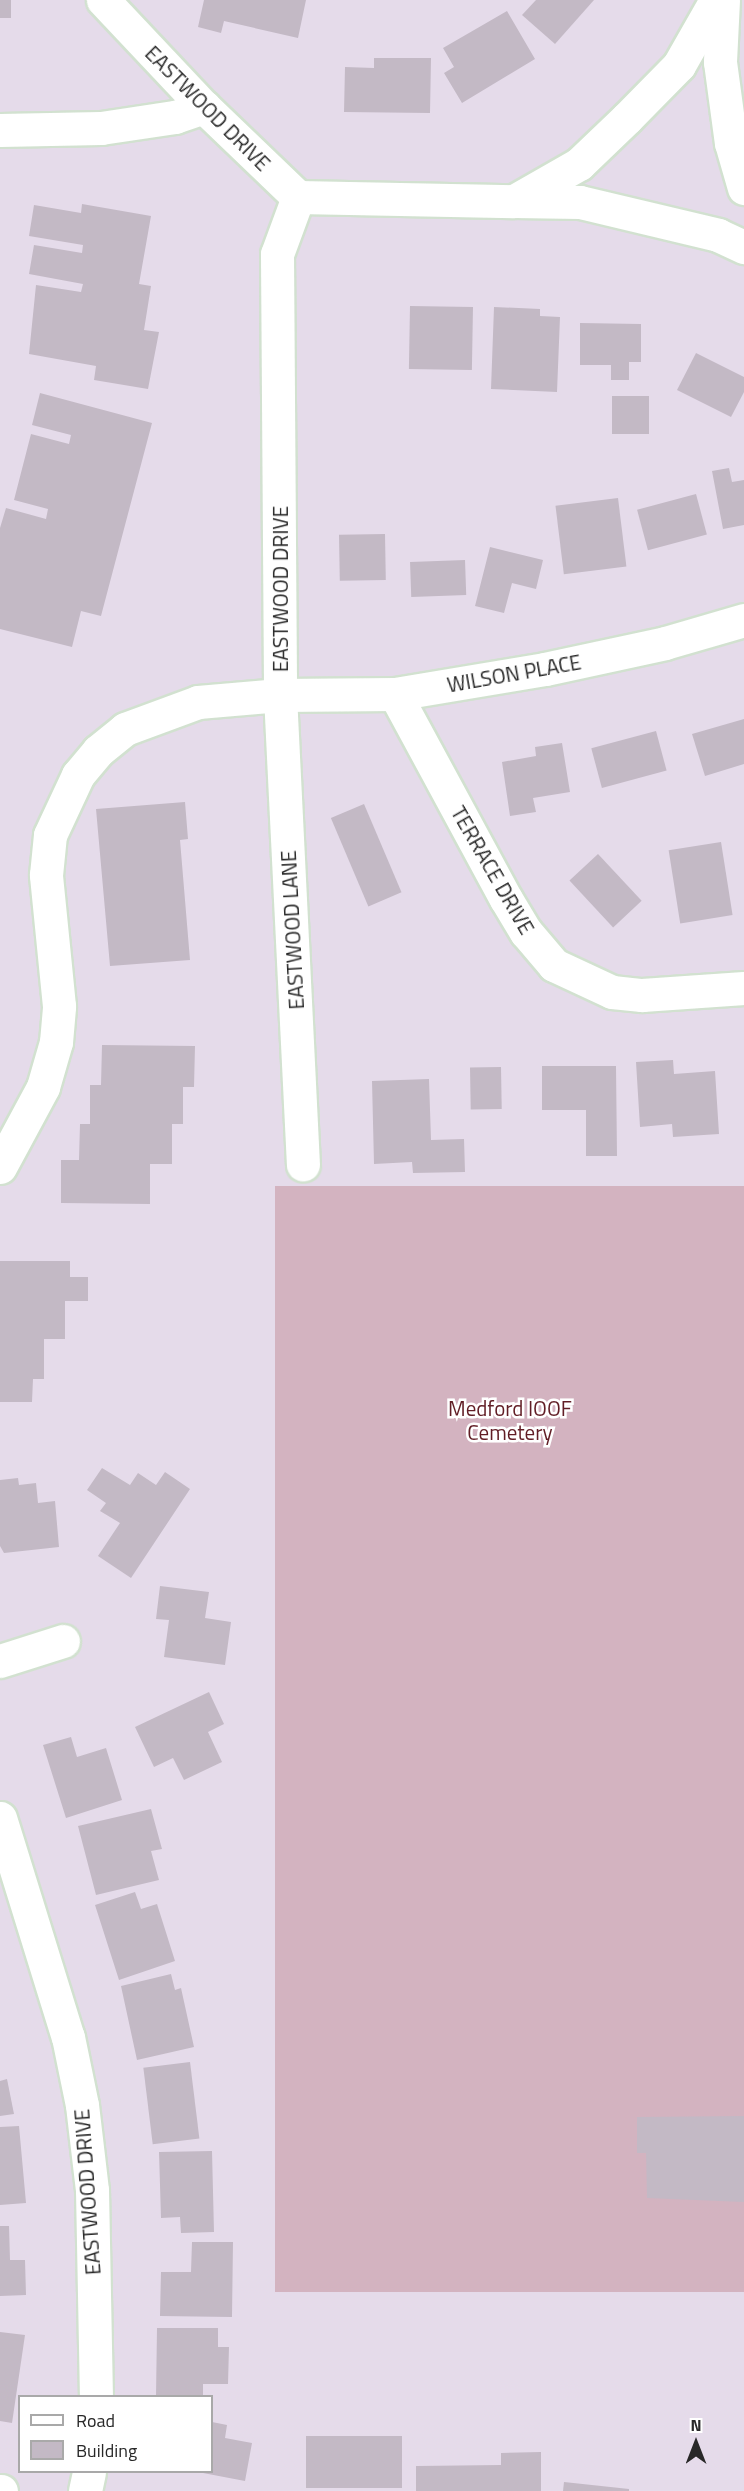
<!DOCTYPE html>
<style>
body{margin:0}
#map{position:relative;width:744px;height:2491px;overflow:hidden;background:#e5dbea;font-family:"Titillium Web",sans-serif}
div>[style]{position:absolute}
.cemetery>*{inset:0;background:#d3b3c0;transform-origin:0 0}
.building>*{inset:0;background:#c3b9c5;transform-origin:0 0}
.roads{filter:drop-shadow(2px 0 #d2e1d0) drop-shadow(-2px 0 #d2e1d0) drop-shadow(0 2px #d2e1d0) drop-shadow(0 -2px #d2e1d0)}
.minor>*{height:33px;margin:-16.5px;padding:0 16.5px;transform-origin:16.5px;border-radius:16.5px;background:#fff}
.tertiary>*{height:33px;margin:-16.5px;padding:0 16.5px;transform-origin:16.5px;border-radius:16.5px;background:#fff}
span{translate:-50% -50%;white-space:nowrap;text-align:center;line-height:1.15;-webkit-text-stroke:5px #fff;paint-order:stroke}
.street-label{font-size:21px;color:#282828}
.park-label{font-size:21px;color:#611d25}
.legend{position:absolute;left:18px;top:2395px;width:195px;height:78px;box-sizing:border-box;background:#fff;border:2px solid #a9a9a9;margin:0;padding:8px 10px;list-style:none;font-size:18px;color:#282828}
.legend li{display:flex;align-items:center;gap:12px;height:30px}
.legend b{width:30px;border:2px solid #a9a9a9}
.north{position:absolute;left:666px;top:2413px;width:60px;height:60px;-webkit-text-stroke:4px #fff;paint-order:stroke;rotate:0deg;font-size:16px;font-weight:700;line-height:24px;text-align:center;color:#282828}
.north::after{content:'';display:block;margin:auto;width:21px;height:27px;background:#282828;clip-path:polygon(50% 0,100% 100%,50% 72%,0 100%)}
</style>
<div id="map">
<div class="cemetery">
<i style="left:275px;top:1186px;width:469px;height:1106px"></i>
</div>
<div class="building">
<i style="left:0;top:0;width:11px;height:18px"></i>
<i style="clip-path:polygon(204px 0,306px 0,298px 38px,224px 21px,221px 33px,198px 27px)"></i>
<i style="clip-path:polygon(536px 0,594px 0,555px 44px,522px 15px)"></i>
<i style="clip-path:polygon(507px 11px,535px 59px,462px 103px,444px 73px,454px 67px,443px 48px)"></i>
<i style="clip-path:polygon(374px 58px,431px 58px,430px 113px,344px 112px,345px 67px,374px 68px)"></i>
<i style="clip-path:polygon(82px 204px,151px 216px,139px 284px,151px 286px,144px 330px,159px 332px,148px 389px,94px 380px,96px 366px,29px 354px,36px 285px,81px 292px,83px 284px,29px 274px,34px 245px,82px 253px,83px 245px,29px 236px,34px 205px,81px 213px)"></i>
<i style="left:410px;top:306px;width:63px;height:63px;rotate:1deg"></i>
<i style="clip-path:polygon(494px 307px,540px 309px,540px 316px,560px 317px,557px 392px,491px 389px)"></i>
<i style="clip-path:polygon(580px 323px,641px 324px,641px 362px,629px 362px,629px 380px,611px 380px,611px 365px,580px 365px)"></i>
<i style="clip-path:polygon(696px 353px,744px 377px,744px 392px,731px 417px,677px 390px)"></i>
<i style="clip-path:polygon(40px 393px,152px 423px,101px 616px,81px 611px,72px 647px,0 629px,0 528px,6px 508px,46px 519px,48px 509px,14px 500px,31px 434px,69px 444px,71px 435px,32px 425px)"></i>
<i style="left:612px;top:396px;width:37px;height:38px"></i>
<i style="clip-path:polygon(729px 468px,732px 482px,744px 480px,744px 525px,723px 529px,712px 471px)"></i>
<i style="left:696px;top:494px;width:42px;height:61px;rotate:75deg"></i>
<i style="left:618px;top:498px;width:69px;height:63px;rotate:83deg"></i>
<i style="left:385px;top:534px;width:46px;height:46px;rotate:89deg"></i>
<i style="clip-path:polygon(490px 547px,543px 560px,536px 589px,512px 583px,504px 613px,475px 606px)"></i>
<i style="left:465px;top:560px;width:35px;height:55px;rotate:88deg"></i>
<i style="clip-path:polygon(744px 719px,744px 764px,705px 776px,692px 734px)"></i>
<i style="left:656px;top:731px;width:41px;height:67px;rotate:75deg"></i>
<i style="clip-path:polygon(562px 743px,570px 792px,533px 798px,536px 812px,510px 816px,502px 762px,536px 756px,535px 747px)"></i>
<i style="clip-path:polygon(185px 802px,188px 839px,180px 840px,190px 960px,110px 966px,96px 809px)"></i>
<i style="left:364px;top:804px;width:96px;height:36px;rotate:67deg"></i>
<i style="left:721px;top:842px;width:74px;height:53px;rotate:81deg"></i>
<i style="left:598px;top:854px;width:64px;height:39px;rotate:47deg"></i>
<i style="clip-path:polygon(102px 1045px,195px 1046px,194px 1087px,183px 1087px,183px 1124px,172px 1124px,172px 1164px,150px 1164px,150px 1204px,61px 1203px,61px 1160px,79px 1160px,80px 1124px,90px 1124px,90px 1085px,101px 1085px)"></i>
<i style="clip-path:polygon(673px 1060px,674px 1074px,715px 1071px,719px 1134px,673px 1137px,672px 1124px,640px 1127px,636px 1062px)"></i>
<i style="clip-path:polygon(542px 1066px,616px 1066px,617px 1156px,586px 1156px,586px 1110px,542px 1110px)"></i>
<i style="left:501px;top:1067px;width:42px;height:31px;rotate:89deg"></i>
<i style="clip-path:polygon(429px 1079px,431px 1140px,464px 1139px,465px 1172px,413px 1173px,412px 1162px,374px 1164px,372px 1081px)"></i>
<i style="clip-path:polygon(0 1261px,70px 1261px,70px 1277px,88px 1277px,88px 1301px,65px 1301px,65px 1339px,44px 1339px,44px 1379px,33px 1379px,32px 1402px,0 1402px)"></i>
<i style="clip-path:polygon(102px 1468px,130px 1485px,138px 1473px,156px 1485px,165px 1472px,190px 1489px,131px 1578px,98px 1556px,120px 1523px,100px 1511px,106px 1503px,87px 1490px)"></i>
<i style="clip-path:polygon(18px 1478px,19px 1485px,36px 1483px,38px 1503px,55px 1501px,59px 1547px,4px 1553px,0 1546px,0 1480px)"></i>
<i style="clip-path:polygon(160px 1586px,209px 1592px,205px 1618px,231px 1622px,225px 1665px,164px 1657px,169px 1620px,156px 1619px)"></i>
<i style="clip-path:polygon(209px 1692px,224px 1724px,208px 1732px,222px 1762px,184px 1780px,173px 1758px,154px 1767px,135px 1727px)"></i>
<i style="clip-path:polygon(71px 1737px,77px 1757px,106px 1748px,122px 1800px,66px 1818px,43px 1745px)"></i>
<i style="clip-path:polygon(151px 1809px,162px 1849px,151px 1851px,159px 1880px,96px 1895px,78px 1826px)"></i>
<i style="clip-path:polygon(135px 1892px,141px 1909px,157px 1904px,175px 1961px,119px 1980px,95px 1905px)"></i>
<i style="clip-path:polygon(171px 1974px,175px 1990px,181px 1988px,194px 2047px,137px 2060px,121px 1986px)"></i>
<i style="left:190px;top:2062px;width:77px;height:47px;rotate:83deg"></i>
<i style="clip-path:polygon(7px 2079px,14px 2114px,0 2116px,0 2081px)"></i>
<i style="clip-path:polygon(744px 2116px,744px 2202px,647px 2198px,646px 2153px,637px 2153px,637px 2117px)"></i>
<i style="clip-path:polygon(19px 2126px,26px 2203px,0 2205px,0 2127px)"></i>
<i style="clip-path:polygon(212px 2151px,214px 2232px,181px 2233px,180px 2217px,161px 2218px,159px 2152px)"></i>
<i style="clip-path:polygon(0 2226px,9px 2226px,10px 2260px,25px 2260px,26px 2295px,0 2296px)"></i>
<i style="clip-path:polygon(192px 2242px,233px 2242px,232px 2317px,160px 2316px,161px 2272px,191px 2272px)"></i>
<i style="clip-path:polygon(157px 2328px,218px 2328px,218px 2347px,229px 2347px,228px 2384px,203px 2384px,203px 2396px,156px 2396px)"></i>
<i style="clip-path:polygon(0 2332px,25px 2335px,12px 2423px,0 2421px)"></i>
<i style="clip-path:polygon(212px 2422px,227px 2425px,225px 2438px,252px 2443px,245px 2481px,203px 2473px,212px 2472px)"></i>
<i style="left:402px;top:2436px;width:52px;height:96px;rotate:90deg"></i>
<i style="clip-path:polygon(541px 2452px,541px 2491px,416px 2491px,416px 2466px,501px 2465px,501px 2453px)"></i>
<i style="clip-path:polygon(564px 2482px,629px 2489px,629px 2491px,563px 2491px)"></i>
</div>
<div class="roads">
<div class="minor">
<i style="left:103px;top:0;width:147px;rotate:46.7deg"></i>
<i style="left:204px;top:107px;width:130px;rotate:43.8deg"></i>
<i style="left:723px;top:0;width:62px;rotate:92.8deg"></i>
<i style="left:720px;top:62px;width:82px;rotate:82.3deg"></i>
<i style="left:731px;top:143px;width:47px;rotate:73.9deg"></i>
<i style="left:0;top:130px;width:101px;rotate:-1.1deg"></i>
<i style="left:101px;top:128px;width:75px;rotate:-8.5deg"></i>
<i style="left:175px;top:117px;width:31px;rotate:-19deg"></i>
<i style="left:298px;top:197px;width:61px;rotate:110.2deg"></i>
<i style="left:277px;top:254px;width:441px;rotate:89.6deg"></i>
<i style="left:280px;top:695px;width:470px;rotate:87.2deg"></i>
<i style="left:298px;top:197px;width:216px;rotate:1.1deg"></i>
<i style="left:514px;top:201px;width:75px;rotate:-29.6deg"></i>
<i style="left:579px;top:164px;width:66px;rotate:-43.8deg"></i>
<i style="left:627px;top:118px;width:74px;rotate:-45.5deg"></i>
<i style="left:679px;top:65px;width:75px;rotate:-60.4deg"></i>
<i style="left:514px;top:201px;width:66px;rotate:0.9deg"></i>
<i style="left:580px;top:202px;width:142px;rotate:13.4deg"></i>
<i style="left:718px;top:235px;width:29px;rotate:25deg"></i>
<i style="left:395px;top:694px;width:233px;rotate:61.6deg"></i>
<i style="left:506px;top:899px;width:39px;rotate:59deg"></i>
<i style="left:526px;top:932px;width:43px;rotate:49.7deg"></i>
<i style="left:554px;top:965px;width:64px;rotate:25deg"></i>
<i style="left:612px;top:992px;width:30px;rotate:6deg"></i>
<i style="left:642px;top:995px;width:102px;rotate:-3.9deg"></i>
<i style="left:0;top:1167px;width:91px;rotate:-61.7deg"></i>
<i style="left:43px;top:1087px;width:47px;rotate:-73.9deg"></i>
<i style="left:56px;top:1042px;width:36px;rotate:-85deg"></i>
<i style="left:59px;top:1006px;width:132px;rotate:-95.7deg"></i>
<i style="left:46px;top:875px;width:40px;rotate:-84.3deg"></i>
<i style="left:50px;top:835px;width:66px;rotate:-65deg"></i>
<i style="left:78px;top:775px;width:31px;rotate:-50deg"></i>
<i style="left:98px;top:751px;width:35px;rotate:-39deg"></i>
<i style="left:125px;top:729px;width:78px;rotate:-20.3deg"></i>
<i style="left:198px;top:702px;width:82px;rotate:-4.9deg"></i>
<i style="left:280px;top:695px;width:115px;rotate:-0.5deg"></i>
<i style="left:395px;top:694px;width:152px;rotate:-9.5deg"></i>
<i style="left:545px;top:669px;width:123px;rotate:-12.2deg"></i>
<i style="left:665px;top:643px;width:82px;rotate:-16.2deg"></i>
<i style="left:0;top:1661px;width:66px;rotate:-17.6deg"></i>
<i style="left:0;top:1818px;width:229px;rotate:72.8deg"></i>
<i style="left:68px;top:2037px;width:69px;rotate:78.4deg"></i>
<i style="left:82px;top:2105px;width:86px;rotate:83.3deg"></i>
<i style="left:92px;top:2190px;width:206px;rotate:88.9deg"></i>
<i style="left:85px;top:2491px;width:19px;rotate:-78deg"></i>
</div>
<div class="tertiary">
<i style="left:0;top:2491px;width:1px"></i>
</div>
</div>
<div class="street-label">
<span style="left:208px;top:108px;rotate:45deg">EASTWOOD DRIVE</span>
<span style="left:280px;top:589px;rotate:-90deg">EASTWOOD DRIVE</span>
<span style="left:514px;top:673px;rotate:-10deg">WILSON PLACE</span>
<span style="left:493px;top:870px;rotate:60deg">TERRACE DRIVE</span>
<span style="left:292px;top:930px;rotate:-93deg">EASTWOOD LANE</span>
<span style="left:87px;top:2192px;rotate:-94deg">EASTWOOD DRIVE</span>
</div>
<div class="park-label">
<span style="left:510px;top:1420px">Medford IOOF<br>Cemetery</span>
</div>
<ul class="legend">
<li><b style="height:8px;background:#fff"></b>Road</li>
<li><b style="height:16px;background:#c3b9c5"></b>Building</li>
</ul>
<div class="north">N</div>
</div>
